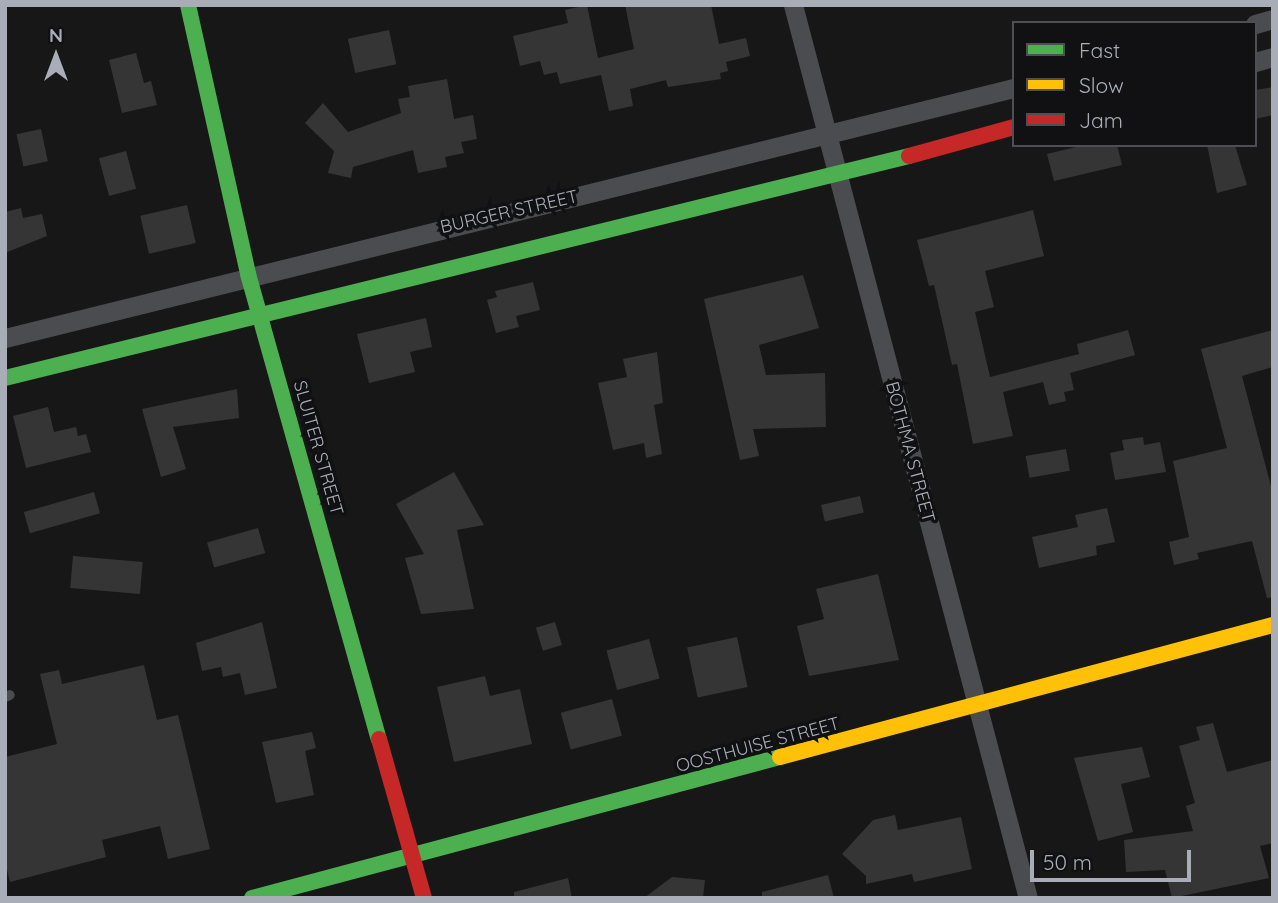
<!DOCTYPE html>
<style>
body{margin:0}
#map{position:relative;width:1278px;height:903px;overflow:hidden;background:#171717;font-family:Quicksand,sans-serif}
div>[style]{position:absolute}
.building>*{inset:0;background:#353536;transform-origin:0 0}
.lane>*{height:10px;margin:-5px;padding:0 5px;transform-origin:5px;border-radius:5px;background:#4b4c50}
.street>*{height:19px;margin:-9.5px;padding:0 9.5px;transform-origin:9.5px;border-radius:9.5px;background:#4b4c50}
.fast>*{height:16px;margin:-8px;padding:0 8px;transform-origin:8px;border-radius:8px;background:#4caf50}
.slow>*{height:16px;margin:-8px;padding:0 8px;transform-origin:8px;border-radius:8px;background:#ffc107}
.jam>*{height:16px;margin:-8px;padding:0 8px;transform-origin:8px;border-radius:8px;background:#c62828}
span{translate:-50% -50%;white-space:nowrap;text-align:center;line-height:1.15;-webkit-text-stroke:7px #111113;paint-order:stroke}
.street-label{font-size:18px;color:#a8adb8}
.frame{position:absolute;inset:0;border:7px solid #a8adb8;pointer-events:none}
.legend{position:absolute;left:1012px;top:21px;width:245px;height:126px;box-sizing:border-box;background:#111113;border:2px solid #4d4f55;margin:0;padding:9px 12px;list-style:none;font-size:21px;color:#a8adb8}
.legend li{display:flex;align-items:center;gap:14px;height:35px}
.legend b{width:35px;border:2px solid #4d4f55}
.north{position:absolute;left:21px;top:21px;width:70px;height:70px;-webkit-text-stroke:5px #111113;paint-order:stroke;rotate:0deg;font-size:19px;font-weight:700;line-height:28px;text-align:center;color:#a8adb8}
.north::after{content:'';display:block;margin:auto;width:24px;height:32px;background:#a8adb8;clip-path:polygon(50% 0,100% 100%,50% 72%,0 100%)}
.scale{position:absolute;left:1030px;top:850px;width:161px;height:32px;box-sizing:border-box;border:4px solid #a8adb8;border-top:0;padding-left:9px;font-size:21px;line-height:24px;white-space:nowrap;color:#a8adb8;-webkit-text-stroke:5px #111113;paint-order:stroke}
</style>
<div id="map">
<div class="building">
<i style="clip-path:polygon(587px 5px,598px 58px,634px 49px,625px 5px,711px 5px,719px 44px,746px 38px,750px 56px,726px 62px,728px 71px,720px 73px,721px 79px,668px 87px,666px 80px,630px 89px,633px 106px,609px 111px,601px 75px,560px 84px,557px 72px,544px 75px,540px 61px,520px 66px,513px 36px,568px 23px,565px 10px)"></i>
<i style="left:389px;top:30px;width:35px;height:42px;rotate:78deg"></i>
<i style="clip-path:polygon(136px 53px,144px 83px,151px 81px,157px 105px,122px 113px,109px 60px)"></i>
<i style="clip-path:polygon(447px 79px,454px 119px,473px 115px,477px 139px,461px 142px,464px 153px,445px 157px,447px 167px,418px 173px,413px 150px,353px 167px,351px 178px,328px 173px,334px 151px,305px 123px,323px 103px,348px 132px,401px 113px,398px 99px,410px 97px,408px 86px)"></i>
<i style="clip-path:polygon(1273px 87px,1273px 115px,1255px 119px,1255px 90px)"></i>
<i style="left:41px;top:129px;width:33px;height:25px;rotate:78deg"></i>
<i style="clip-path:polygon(1084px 145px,1117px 145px,1122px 165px,1054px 181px,1047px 154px)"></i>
<i style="clip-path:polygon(1207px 145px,1235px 145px,1247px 185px,1217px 193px)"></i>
<i style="left:126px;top:151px;width:39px;height:28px;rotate:75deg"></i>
<i style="left:187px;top:205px;width:39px;height:48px;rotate:77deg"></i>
<i style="clip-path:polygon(21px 208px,23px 218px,42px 214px,47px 236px,5px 253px,5px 212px)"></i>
<i style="clip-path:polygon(1033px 210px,1044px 256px,985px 271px,994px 307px,975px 312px,990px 377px,1079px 354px,1077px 344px,1128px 330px,1135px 355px,1070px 373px,1074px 390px,1064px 392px,1066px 401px,1049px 405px,1043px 382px,1003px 392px,1013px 436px,973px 444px,957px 364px,952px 365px,934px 285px,929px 286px,917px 240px)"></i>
<i style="clip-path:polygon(803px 275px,819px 328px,759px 345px,766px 375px,825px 373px,826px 427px,753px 429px,759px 456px,740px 460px,704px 299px)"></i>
<i style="clip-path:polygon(533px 282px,540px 310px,516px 316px,519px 327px,496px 333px,487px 300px,497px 297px,495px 291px)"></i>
<i style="clip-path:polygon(426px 318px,432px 347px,410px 352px,415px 372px,369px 383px,357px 334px)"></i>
<i style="clip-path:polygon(1273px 330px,1273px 367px,1242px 376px,1273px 494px,1273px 597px,1267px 598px,1252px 541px,1197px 553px,1199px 559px,1174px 565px,1169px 542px,1189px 537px,1173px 461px,1227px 448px,1201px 349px)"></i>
<i style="clip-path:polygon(657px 352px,663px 403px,654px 405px,662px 454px,646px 458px,644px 443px,613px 450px,598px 383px,627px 377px,623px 359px)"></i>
<i style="clip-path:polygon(237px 389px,239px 418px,173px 427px,186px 469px,161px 477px,142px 409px)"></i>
<i style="clip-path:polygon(48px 407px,54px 432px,76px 427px,78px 436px,86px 434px,91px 452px,26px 468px,13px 416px)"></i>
<i style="clip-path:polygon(1143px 437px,1144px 445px,1160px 442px,1166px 472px,1115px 480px,1110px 453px,1124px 450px,1122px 440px)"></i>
<i style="left:1066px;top:449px;width:22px;height:41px;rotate:80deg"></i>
<i style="clip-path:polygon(454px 472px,484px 525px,457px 530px,474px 609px,421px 614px,405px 558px,424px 554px,396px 504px)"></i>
<i style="left:94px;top:492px;width:22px;height:73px;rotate:74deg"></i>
<i style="left:860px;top:496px;width:17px;height:40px;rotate:77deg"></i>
<i style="clip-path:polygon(1107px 508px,1115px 542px,1096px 546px,1097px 555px,1039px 568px,1032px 537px,1078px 527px,1075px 515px)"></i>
<i style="left:258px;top:528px;width:26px;height:53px;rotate:74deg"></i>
<i style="left:73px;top:556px;width:70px;height:32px;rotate:5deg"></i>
<i style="clip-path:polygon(878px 574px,899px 660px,809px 676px,797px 626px,824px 619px,816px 589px)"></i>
<i style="clip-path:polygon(262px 622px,277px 688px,245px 695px,240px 673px,223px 677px,221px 667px,202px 671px,196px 643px)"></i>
<i style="left:555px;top:622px;width:24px;height:20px;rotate:73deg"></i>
<i style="left:737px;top:637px;width:51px;height:51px;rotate:78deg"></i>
<i style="left:649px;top:639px;width:41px;height:44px;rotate:75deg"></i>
<i style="clip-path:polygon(144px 665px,157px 720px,178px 715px,210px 849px,168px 859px,160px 826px,102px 840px,106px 857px,10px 882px,5px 862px,5px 757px,57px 744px,40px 674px,59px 670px,62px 684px)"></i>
<i style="clip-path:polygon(485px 676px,490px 696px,520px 689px,532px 744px,454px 762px,437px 687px)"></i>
<i style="left:612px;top:699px;width:38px;height:53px;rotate:75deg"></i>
<i style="clip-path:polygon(1213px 723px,1227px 772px,1273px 760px,1273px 843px,1260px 846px,1269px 878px,1172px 898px,1165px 870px,1126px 872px,1124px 840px,1193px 831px,1186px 806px,1195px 803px,1179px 746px,1200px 740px,1196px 727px)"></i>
<i style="clip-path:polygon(312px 732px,316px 748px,305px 751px,314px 795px,276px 803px,262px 742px)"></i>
<i style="clip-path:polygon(1142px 747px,1150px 777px,1121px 784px,1133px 832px,1098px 841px,1074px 758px)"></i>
<i style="clip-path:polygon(895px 815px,898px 830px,961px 817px,972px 869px,914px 882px,912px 874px,866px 884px,866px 876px,842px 854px,873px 820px)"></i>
<i style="clip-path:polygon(828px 875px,834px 898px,762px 898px,762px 892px)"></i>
<i style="clip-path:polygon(672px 877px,705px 880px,703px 898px,644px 898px)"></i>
<i style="clip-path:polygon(568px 878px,572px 898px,514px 898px,514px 892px)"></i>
</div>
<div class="lane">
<i style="left:5px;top:697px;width:5px;rotate:-22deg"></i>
</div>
<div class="street">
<i style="left:793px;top:5px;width:923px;rotate:75.26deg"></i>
<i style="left:1255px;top:24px;width:19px;rotate:-16deg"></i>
<i style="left:1255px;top:62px;width:19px;rotate:-16deg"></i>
<i style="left:5px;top:338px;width:1040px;rotate:-13.92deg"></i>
</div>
<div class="fast">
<i style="left:188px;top:5px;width:276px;rotate:77.4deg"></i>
<i style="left:248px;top:274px;width:483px;rotate:74.3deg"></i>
<i style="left:5px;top:378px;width:931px;rotate:-13.8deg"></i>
<i style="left:252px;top:898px;width:547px;rotate:-14.95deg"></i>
</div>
<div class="slow">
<i style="left:780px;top:757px;width:510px;rotate:-14.99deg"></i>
</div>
<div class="jam">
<i style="left:909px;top:156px;width:109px;rotate:-15.4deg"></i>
<i style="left:379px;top:739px;width:165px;rotate:74.2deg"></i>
</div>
<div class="street-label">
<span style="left:509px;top:212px;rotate:-13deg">BURGER STREET</span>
<span style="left:318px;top:448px;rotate:74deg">SLUITER STREET</span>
<span style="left:910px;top:452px;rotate:75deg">BOTHMA STREET</span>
<span style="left:758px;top:745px;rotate:-15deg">OOSTHUISE STREET</span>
</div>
<div class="frame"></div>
<ul class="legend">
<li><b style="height:9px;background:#4caf50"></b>Fast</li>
<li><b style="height:9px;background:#ffc107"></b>Slow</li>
<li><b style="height:9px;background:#c62828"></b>Jam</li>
</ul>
<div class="north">N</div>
<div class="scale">50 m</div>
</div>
